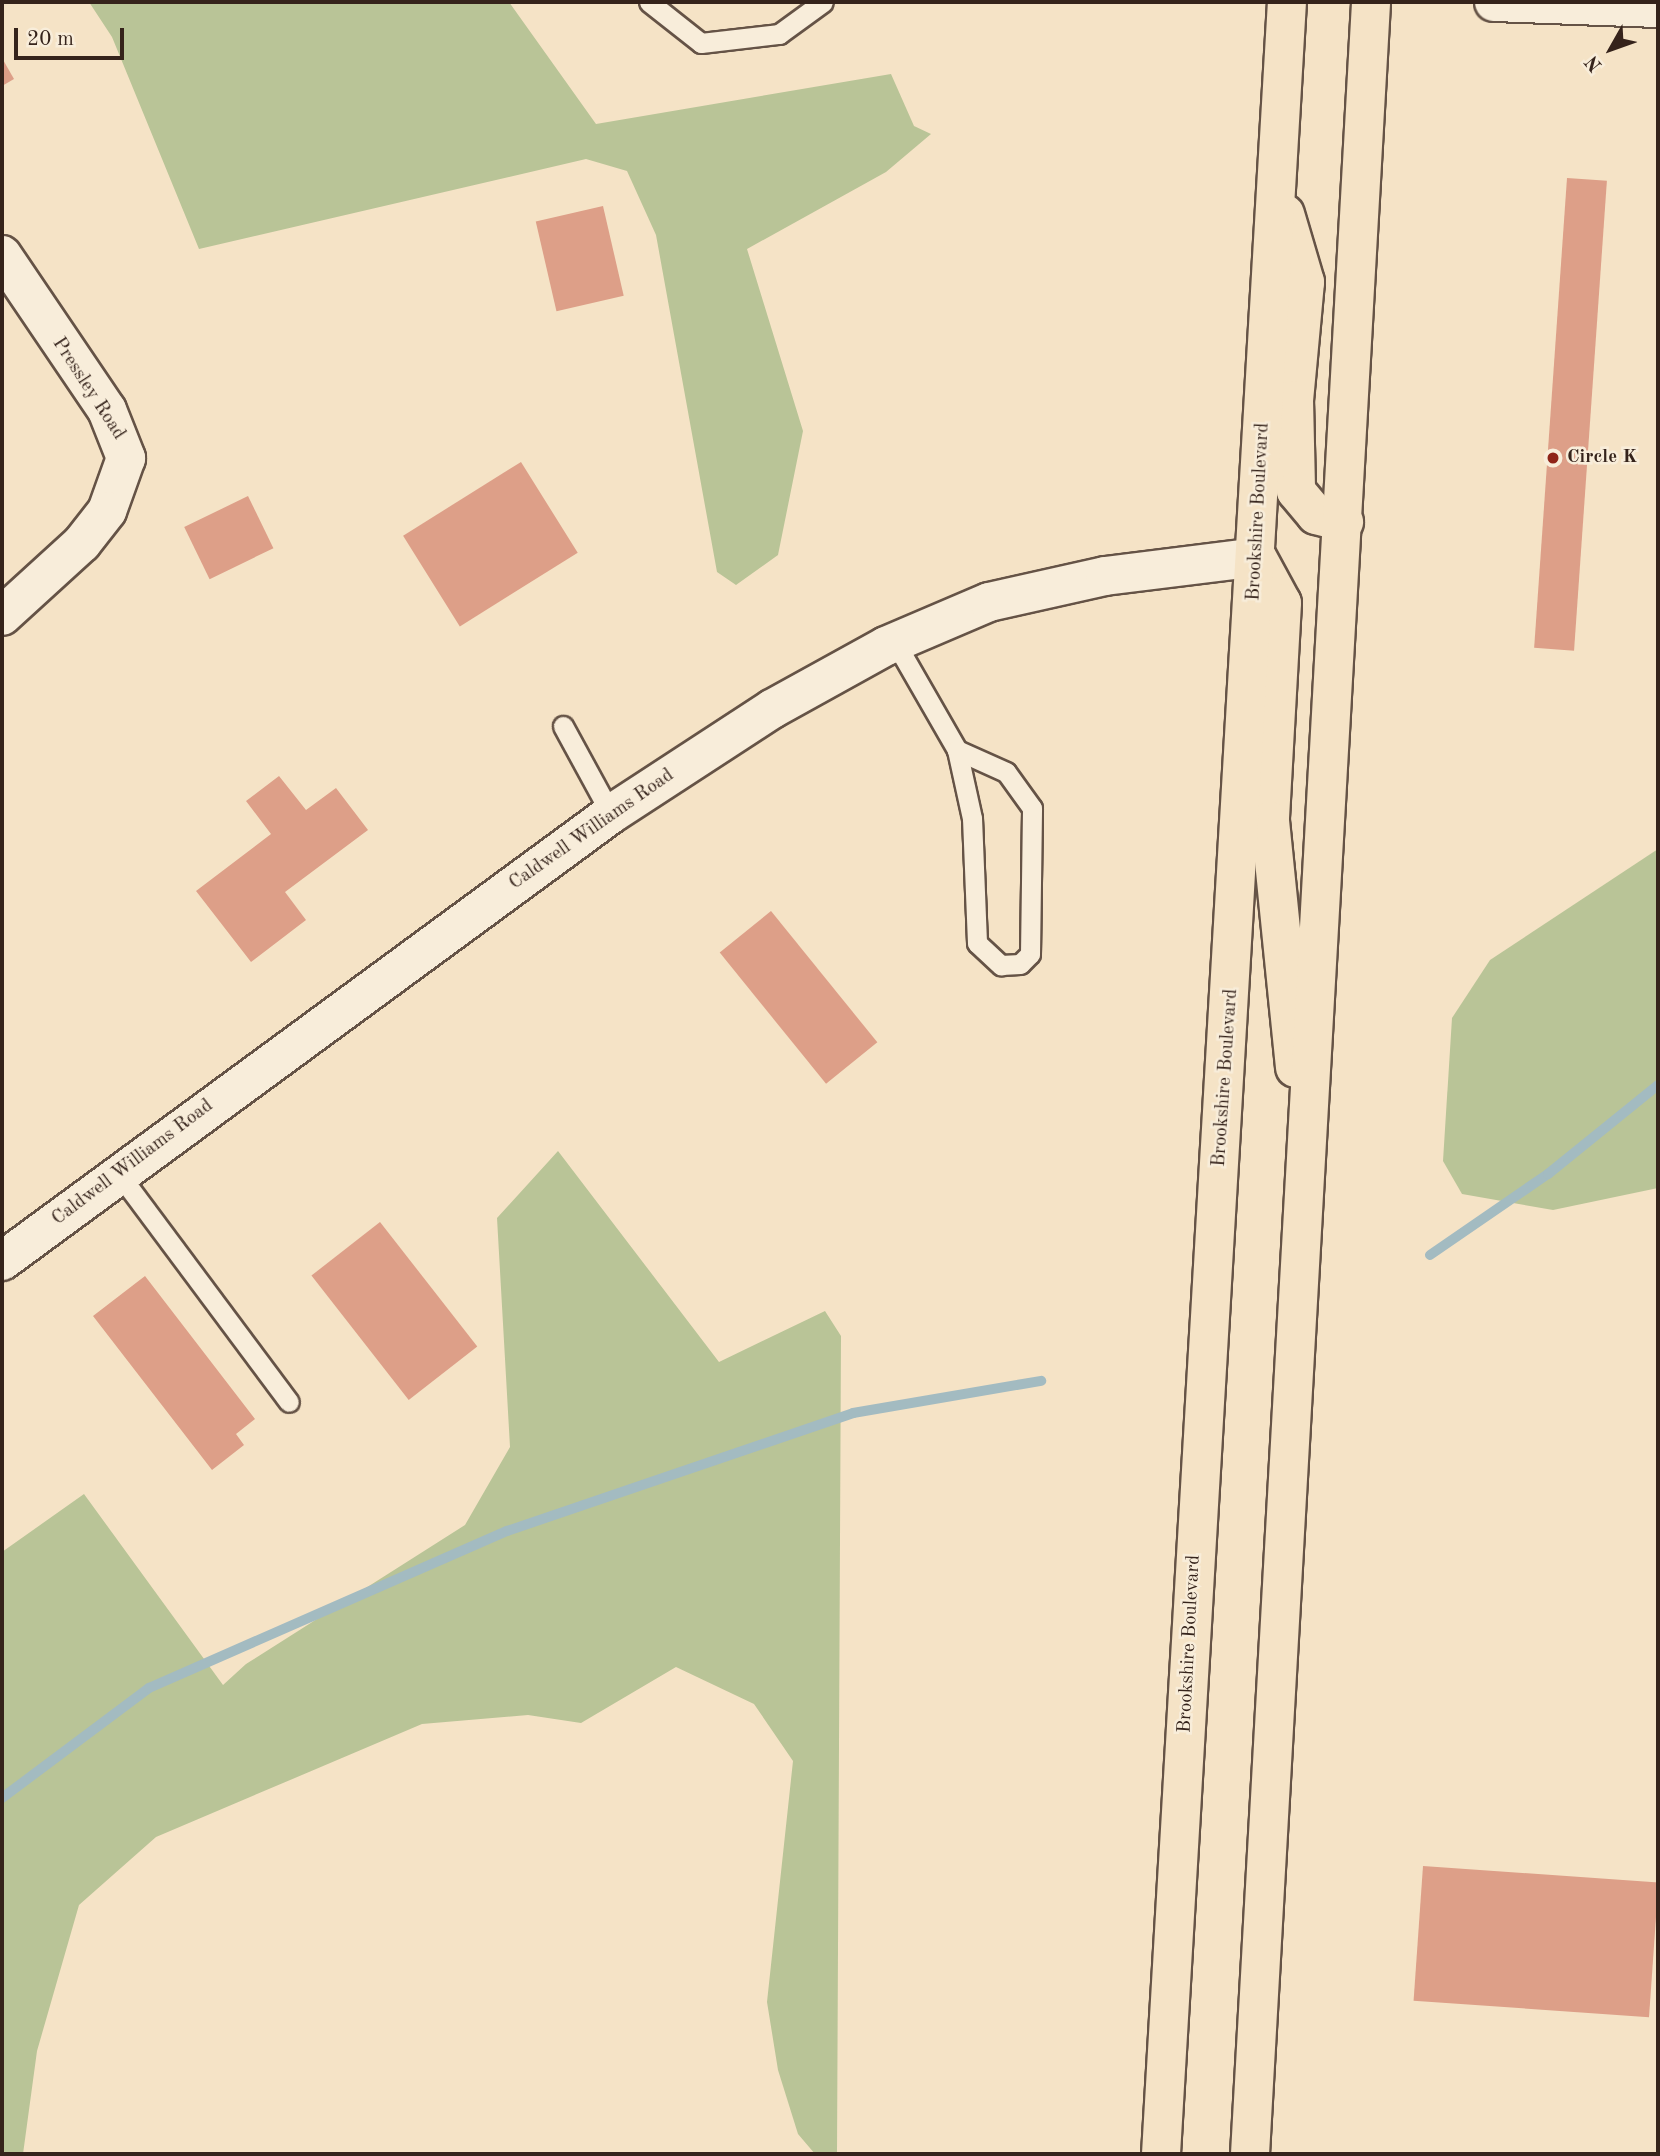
<!DOCTYPE html>
<style>
body{margin:0}
#map{position:relative;width:1660px;height:2156px;overflow:hidden;background:#f5e3c6;font-family:"Old Standard TT",serif}
div>[style]{position:absolute}
.green>*{inset:0;background:#b9c497}
.stream>*{height:10px;margin:-5px;padding:0 5px;transform-origin:5px;border-radius:5px;background:#a3bbc1}
.building>*{inset:0;background:#dd9f88;transform-origin:0 0}
.roads{filter:drop-shadow(2px 0 #655346) drop-shadow(-2px 0 #655346) drop-shadow(0 2px #655346) drop-shadow(0 -2px #655346)}
.service>*{height:19px;margin:-9.5px;padding:0 9.5px;transform-origin:9.5px;border-radius:9.5px;background:#f8edda}
.minor>*{height:38px;margin:-19px;padding:0 19px;transform-origin:19px;border-radius:19px;background:#f8edda}
.secondary>*{height:38px;margin:-19px;padding:0 19px;transform-origin:19px;border-radius:19px;background:#f8edda}
.trunk>*{height:38px;margin:-19px;padding:0 19px;transform-origin:19px;border-radius:19px;background:#f5e3c6}
.dots>*{width:19px;height:19px;translate:-50% -50%;box-sizing:border-box;border:4px solid #f8edda;border-radius:50%}
span{translate:-50% -50%;white-space:nowrap;text-align:center;line-height:1.15;-webkit-text-stroke:5px #f8edda;paint-order:stroke}
.street-label{font-size:19px;color:#35231b}
.poi-label{font-size:19px;color:#35231b;font-weight:700}
.left{translate:0 -50%;text-align:left}
.frame{position:absolute;inset:0;border:4px solid #35231b;pointer-events:none}
.north{position:absolute;left:1576px;top:14px;width:70px;height:70px;-webkit-text-stroke:5px #f8edda;paint-order:stroke;rotate:230deg;font-size:19px;font-weight:700;line-height:28px;text-align:center;color:#35231b}
.north::after{content:'';display:block;margin:auto;width:24px;height:32px;background:#35231b;clip-path:polygon(50% 0,100% 100%,50% 72%,0 100%)}
.scale{position:absolute;left:14px;top:28px;width:110px;height:32px;box-sizing:border-box;border:4px solid #35231b;border-top:0;padding-left:9px;font-size:21px;line-height:24px;white-space:nowrap;color:#35231b;-webkit-text-stroke:5px #f8edda;paint-order:stroke}
</style>
<div id="map">
<div class="green">
<i style="clip-path:polygon(89px 2px,509px 2px,596px 124px,891px 74px,914px 126px,931px 134px,886px 172px,747px 249px,803px 431px,778px 555px,736px 585px,717px 572px,656px 235px,627px 171px,586px 159px,199px 249px,112px 37px)"></i>
<i style="clip-path:polygon(1658px 849px,1658px 1188px,1553px 1210px,1462px 1194px,1443px 1161px,1452px 1018px,1490px 960px)"></i>
<i style="clip-path:polygon(558px 1151px,719px 1362px,825px 1311px,841px 1336px,837px 2154px,815px 2154px,798px 2134px,778px 2070px,767px 2002px,793px 1761px,754px 1704px,676px 1667px,581px 1723px,528px 1715px,422px 1724px,156px 1837px,79px 1905px,37px 2051px,23px 2154px,2px 2154px,2px 1552px,84px 1494px,223px 1685px,246px 1664px,465px 1525px,510px 1447px,497px 1218px)"></i>
</div>
<div class="stream">
<i style="left:1430px;top:1255px;width:143px;rotate:-34.5deg"></i>
<i style="left:1548px;top:1174px;width:141px;rotate:-39deg"></i>
<i style="left:2px;top:1798px;width:184px;rotate:-36.8deg"></i>
<i style="left:149px;top:1688px;width:391px;rotate:-23.7deg"></i>
<i style="left:507px;top:1531px;width:366px;rotate:-18.8deg"></i>
<i style="left:853px;top:1413px;width:191px;rotate:-9.7deg"></i>
</div>
<div class="building">
<i style="clip-path:polygon(2px 58px,14px 79px,2px 86px)"></i>
<i style="left:1567px;top:178px;width:40px;height:471px;rotate:4deg"></i>
<i style="left:603px;top:206px;width:92px;height:69px;rotate:77deg"></i>
<i style="left:521px;top:462px;width:107px;height:139px;rotate:58deg"></i>
<i style="left:248px;top:496px;width:58px;height:71px;rotate:64deg"></i>
<i style="clip-path:polygon(279px 776px,306px 810px,336px 788px,368px 830px,285px 892px,306px 920px,251px 962px,196px 891px,271px 834px,246px 801px)"></i>
<i style="left:771px;top:911px;width:169px;height:66px;rotate:51deg"></i>
<i style="left:380px;top:1222px;width:158px;height:87px;rotate:52deg"></i>
<i style="clip-path:polygon(145px 1276px,255px 1419px,236px 1434px,244px 1445px,212px 1470px,93px 1316px)"></i>
<i style="left:1423px;top:1866px;width:236px;height:135px;rotate:4deg"></i>
</div>
<div class="roads">
<div class="service">
<i style="left:649px;top:2px;width:66px;rotate:38.3deg"></i>
<i style="left:701px;top:43px;width:79px;rotate:-6.6deg"></i>
<i style="left:779px;top:34px;width:54px;rotate:-36deg"></i>
<i style="left:895px;top:642px;width:125px;rotate:60.1deg"></i>
<i style="left:957px;top:750px;width:70px;rotate:77.6deg"></i>
<i style="left:972px;top:818px;width:125px;rotate:87.7deg"></i>
<i style="left:977px;top:943px;width:33px;rotate:43deg"></i>
<i style="left:1001px;top:965px;width:19px;rotate:-3deg"></i>
<i style="left:1020px;top:964px;width:14px;rotate:-45deg"></i>
<i style="left:1030px;top:954px;width:146px;rotate:-89.2deg"></i>
<i style="left:1032px;top:808px;width:44px;rotate:-125.8deg"></i>
<i style="left:1006px;top:772px;width:54px;rotate:-155.8deg"></i>
<i style="left:563px;top:726px;width:100px;rotate:61.4deg"></i>
<i style="left:119px;top:1174px;width:284px;rotate:53.3deg"></i>
</div>
<div class="minor">
<i style="left:2px;top:255px;width:187px;rotate:55.9deg"></i>
<i style="left:107px;top:410px;width:52px;rotate:68.4deg"></i>
<i style="left:126px;top:458px;width:56px;rotate:109.7deg"></i>
<i style="left:107px;top:511px;width:41px;rotate:128deg"></i>
<i style="left:82px;top:543px;width:108px;rotate:137.6deg"></i>
<i style="left:2px;top:1261px;width:755px;rotate:-36.28deg"></i>
<i style="left:611px;top:814px;width:192px;rotate:-33.1deg"></i>
<i style="left:772px;top:709px;width:130px;rotate:-28.9deg"></i>
<i style="left:886px;top:646px;width:112px;rotate:-23.1deg"></i>
<i style="left:989px;top:602px;width:119px;rotate:-12.6deg"></i>
<i style="left:1105px;top:576px;width:153px;rotate:-7.1deg"></i>
</div>
<div class="secondary">
<i style="left:1494px;top:2px;width:164px;rotate:2.1deg"></i>
</div>
<div class="trunk">
<i style="left:1285px;top:214px;width:71px;rotate:73.6deg"></i>
<i style="left:1305px;top:282px;width:119px;rotate:95.3deg"></i>
<i style="left:1294px;top:400px;width:91px;rotate:88.7deg"></i>
<i style="left:1296px;top:491px;width:31px;rotate:50deg"></i>
<i style="left:1316px;top:515px;width:29px;rotate:14deg"></i>
<i style="left:1257px;top:557px;width:52px;rotate:61.5deg"></i>
<i style="left:1282px;top:603px;width:218px;rotate:93.2deg"></i>
<i style="left:1270px;top:821px;width:248px;rotate:84.2deg"></i>
<i style="left:1161px;top:2154px;width:2156px;rotate:-86.65deg"></i>
<i style="left:1250px;top:2154px;width:2155px;rotate:-86.78deg"></i>
</div>
</div>
<div class="dots">
<i style="left:1553px;top:458px;background:#8f2418"></i>
</div>
<div class="street-label">
<span style="left:88px;top:389px;rotate:57deg">Pressley Road</span>
<span style="left:1259px;top:512px;rotate:-87deg">Brookshire Boulevard</span>
<span style="left:592px;top:830px;rotate:-35deg">Caldwell Williams Road</span>
<span style="left:1226px;top:1078px;rotate:-86deg">Brookshire Boulevard</span>
<span style="left:133px;top:1163px;rotate:-37deg">Caldwell Williams Road</span>
<span style="left:1190px;top:1644px;rotate:-87deg">Brookshire Boulevard</span>
</div>
<div class="poi-label">
<span class="left" style="left:1567px;top:458px">Circle K</span>
</div>
<div class="frame"></div>
<div class="north">N</div>
<div class="scale">20 m</div>
</div>
